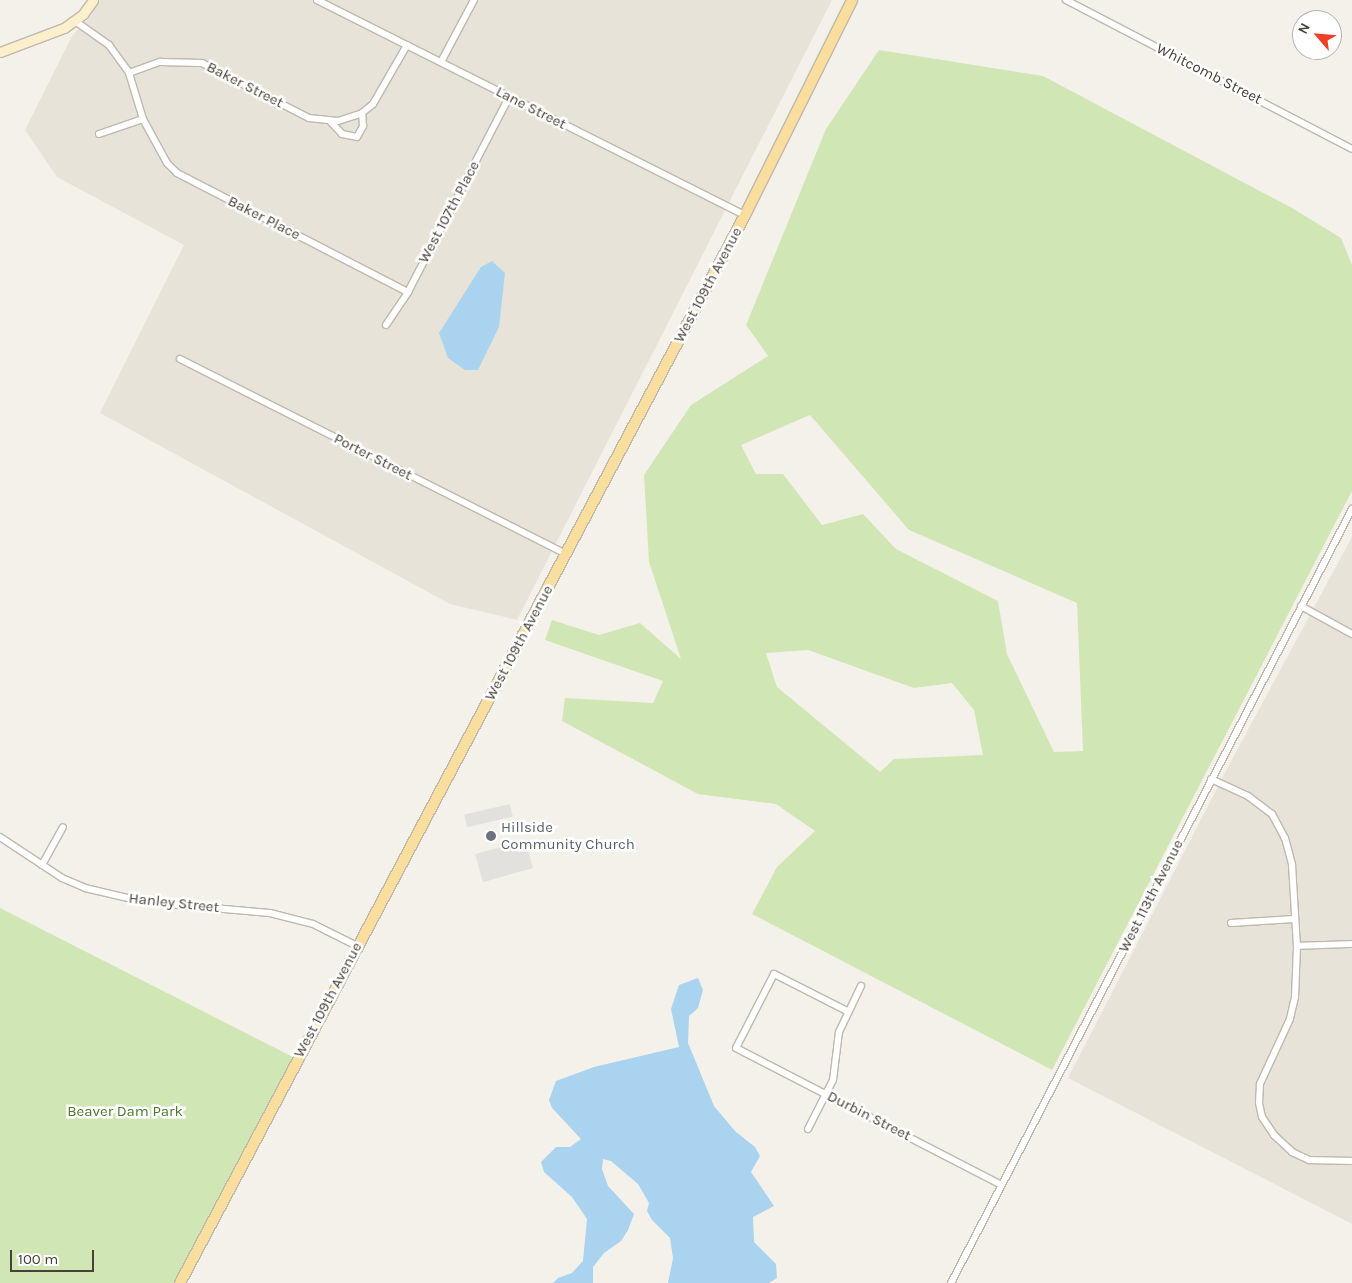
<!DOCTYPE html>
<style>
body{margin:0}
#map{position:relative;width:1352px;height:1283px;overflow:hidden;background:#f4f1ea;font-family:Karla,sans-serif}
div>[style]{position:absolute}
.residential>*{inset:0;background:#e8e3d8}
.green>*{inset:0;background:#d1e6b5}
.parking>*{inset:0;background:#e3e1de;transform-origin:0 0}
.water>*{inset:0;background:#a9d3ee}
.roads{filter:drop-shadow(1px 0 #bfb8ad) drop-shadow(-1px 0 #bfb8ad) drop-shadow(0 1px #bfb8ad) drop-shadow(0 -1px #bfb8ad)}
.street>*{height:6px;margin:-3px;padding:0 3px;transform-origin:3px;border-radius:3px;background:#fff}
.secondary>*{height:9px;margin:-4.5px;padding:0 4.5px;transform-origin:4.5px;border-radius:4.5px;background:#fcf0cc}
.primary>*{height:10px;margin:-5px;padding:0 5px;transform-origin:5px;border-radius:5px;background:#fade9d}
.dots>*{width:14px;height:14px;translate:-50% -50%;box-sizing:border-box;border:2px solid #fff;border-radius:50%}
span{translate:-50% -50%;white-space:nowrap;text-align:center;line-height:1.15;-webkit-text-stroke:5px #fff;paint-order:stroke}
.street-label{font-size:15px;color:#484138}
.worship-label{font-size:15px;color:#5b616d}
.left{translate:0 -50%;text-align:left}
.park-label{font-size:15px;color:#4b782d}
.north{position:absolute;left:1292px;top:10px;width:50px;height:50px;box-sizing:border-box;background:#fff;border:1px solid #b6b3af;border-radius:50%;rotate:297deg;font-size:14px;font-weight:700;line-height:20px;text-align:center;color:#484138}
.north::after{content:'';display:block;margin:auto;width:18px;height:22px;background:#f03f25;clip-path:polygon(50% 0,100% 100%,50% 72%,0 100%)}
.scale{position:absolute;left:10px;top:1250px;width:84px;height:22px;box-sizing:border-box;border:2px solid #484138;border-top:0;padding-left:6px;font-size:15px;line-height:18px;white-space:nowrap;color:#484138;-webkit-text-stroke:4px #fff;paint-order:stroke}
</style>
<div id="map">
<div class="residential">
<i style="clip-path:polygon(99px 0,832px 0,517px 620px,450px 604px,100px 413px,184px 245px,57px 177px,25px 130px,72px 36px,89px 18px)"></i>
<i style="clip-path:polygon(1352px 537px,1352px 1224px,1068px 1078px,1229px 765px)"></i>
</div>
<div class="green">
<i style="clip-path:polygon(evenodd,879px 50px,1043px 76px,1292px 208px,1341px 238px,1352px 265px,1352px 491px,1052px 1070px,752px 914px,777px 867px,815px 831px,776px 804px,698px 794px,562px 721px,565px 698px,653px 703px,663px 681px,545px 640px,552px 620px,599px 635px,640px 623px,681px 659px,649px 562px,644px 475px,691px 405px,768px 356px,746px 325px,826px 129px,879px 50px,810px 415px,909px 530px,1077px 603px,1083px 751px,1054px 752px,1007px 654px,998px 601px,896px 549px,863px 514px,822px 525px,783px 474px,756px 474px,741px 445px,810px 415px,879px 50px,808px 650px,914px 688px,952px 683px,974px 710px,983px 755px,894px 759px,880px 772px,777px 687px,766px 653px,808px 650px)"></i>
<i style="clip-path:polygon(0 908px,295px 1058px,177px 1283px,0 1283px)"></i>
</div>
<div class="parking">
<i style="left:510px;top:804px;width:13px;height:47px;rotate:77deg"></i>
<i style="left:525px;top:840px;width:29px;height:52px;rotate:74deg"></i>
</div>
<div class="water">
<i style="clip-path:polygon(492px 261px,505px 273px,499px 327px,478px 370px,465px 370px,448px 358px,439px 333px,481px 267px)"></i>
<i style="clip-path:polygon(698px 978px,703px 990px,698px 1008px,689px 1016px,688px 1043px,714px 1106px,735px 1131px,755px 1147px,760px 1156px,751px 1172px,774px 1206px,753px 1217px,754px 1242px,776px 1264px,777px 1278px,769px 1283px,668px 1283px,673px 1258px,670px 1238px,652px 1220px,647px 1211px,649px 1203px,638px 1184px,611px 1161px,603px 1159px,602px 1169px,608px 1186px,634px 1214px,628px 1230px,621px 1241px,604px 1253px,593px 1267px,593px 1283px,553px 1283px,558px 1278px,572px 1273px,583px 1261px,587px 1219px,572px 1197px,544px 1172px,541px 1162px,556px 1147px,570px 1147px,581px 1139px,552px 1108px,549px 1100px,556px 1081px,594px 1067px,679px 1047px,671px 1009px,679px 985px)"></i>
</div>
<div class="roads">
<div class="street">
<i style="left:317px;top:0;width:479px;rotate:26.7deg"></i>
<i style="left:1066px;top:0;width:322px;rotate:27.5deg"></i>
<i style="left:75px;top:21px;width:42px;rotate:35.2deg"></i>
<i style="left:109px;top:45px;width:34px;rotate:54deg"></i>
<i style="left:129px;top:73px;width:48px;rotate:73.1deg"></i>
<i style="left:143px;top:119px;width:50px;rotate:61.4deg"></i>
<i style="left:167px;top:163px;width:14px;rotate:45deg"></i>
<i style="left:177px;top:173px;width:260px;rotate:27.3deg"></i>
<i style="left:441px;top:62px;width:70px;rotate:-62deg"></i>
<i style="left:129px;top:73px;width:33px;rotate:-20deg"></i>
<i style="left:160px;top:62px;width:42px;rotate:1.4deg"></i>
<i style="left:202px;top:63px;width:120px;rotate:27.2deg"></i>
<i style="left:309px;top:118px;width:29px;rotate:6deg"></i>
<i style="left:338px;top:121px;width:25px;rotate:-18deg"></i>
<i style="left:362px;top:113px;width:14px;rotate:-39deg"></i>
<i style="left:373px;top:104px;width:68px;rotate:-60deg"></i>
<i style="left:330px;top:121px;width:18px;rotate:47deg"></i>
<i style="left:342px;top:134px;width:15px;rotate:11deg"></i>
<i style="left:357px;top:137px;width:13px;rotate:-61deg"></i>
<i style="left:363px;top:126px;width:13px;rotate:-94deg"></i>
<i style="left:99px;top:134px;width:46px;rotate:-18.8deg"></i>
<i style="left:386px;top:325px;width:40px;rotate:-56deg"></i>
<i style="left:408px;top:292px;width:220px;rotate:-62.6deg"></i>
<i style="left:180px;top:359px;width:432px;rotate:26.8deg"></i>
<i style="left:1301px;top:606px;width:58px;rotate:28.8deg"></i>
<i style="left:1211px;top:779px;width:41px;rotate:24.7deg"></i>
<i style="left:1248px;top:796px;width:30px;rotate:37deg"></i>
<i style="left:1272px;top:814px;width:27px;rotate:62deg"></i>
<i style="left:1285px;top:838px;width:28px;rotate:75deg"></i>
<i style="left:1292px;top:865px;width:81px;rotate:86.5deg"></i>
<i style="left:1297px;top:946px;width:51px;rotate:92.2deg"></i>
<i style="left:1295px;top:997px;width:23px;rotate:103deg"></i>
<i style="left:1290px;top:1019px;width:72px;rotate:114.8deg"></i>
<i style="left:1260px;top:1084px;width:19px;rotate:93deg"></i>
<i style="left:1259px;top:1103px;width:14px;rotate:78deg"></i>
<i style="left:1262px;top:1117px;width:22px;rotate:56deg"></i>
<i style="left:1274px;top:1135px;width:25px;rotate:43deg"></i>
<i style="left:1292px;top:1152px;width:19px;rotate:25deg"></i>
<i style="left:1309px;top:1160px;width:43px;rotate:1.3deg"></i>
<i style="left:0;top:837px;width:74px;rotate:33.5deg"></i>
<i style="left:62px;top:878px;width:25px;rotate:23deg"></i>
<i style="left:85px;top:888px;width:62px;rotate:13.1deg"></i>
<i style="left:145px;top:902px;width:125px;rotate:5deg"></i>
<i style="left:270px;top:913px;width:44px;rotate:14.3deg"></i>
<i style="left:313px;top:924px;width:49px;rotate:26.6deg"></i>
<i style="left:42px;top:865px;width:43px;rotate:-61.1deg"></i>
<i style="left:1231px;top:923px;width:63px;rotate:-3.6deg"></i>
<i style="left:1297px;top:946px;width:55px;rotate:-2.1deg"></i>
<i style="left:847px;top:1011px;width:82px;rotate:-153.1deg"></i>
<i style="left:774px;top:974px;width:83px;rotate:117.2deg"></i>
<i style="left:736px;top:1048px;width:298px;rotate:27.3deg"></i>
<i style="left:808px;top:1129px;width:55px;rotate:-63deg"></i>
<i style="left:833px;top:1080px;width:48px;rotate:-82.9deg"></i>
<i style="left:839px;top:1032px;width:51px;rotate:-64.4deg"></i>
<i style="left:951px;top:1283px;width:872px;rotate:-62.61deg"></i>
</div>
<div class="secondary">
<i style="left:0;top:52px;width:68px;rotate:-20.6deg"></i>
<i style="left:64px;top:28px;width:24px;rotate:-36deg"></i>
<i style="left:83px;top:14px;width:17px;rotate:-54deg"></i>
</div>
<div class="primary">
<i style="left:180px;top:1283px;width:1208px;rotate:-62.12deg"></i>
<i style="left:745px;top:215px;width:240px;rotate:-63.5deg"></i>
</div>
</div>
<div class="dots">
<i style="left:491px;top:836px;background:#6b7280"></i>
</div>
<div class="street-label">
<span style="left:1209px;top:74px;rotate:27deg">Whitcomb Street</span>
<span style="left:245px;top:85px;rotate:27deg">Baker Street</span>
<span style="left:531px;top:108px;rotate:27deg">Lane Street</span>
<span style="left:449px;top:212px;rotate:-62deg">West 107th Place</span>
<span style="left:264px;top:218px;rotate:27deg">Baker Place</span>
<span style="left:708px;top:285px;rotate:-62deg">West 109th Avenue</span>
<span style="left:373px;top:457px;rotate:27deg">Porter Street</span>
<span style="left:519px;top:643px;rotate:-62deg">West 109th Avenue</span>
<span style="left:1151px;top:896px;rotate:-63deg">West 113th Avenue</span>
<span style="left:174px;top:903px;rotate:6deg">Hanley Street</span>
<span style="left:328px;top:1000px;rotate:-62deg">West 109th Avenue</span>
<span style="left:869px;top:1116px;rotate:27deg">Durbin Street</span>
</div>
<div class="worship-label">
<span class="left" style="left:501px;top:836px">Hillside<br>Community Church</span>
</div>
<div class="park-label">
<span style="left:125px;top:1112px">Beaver Dam Park</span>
</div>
<div class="north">N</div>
<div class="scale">100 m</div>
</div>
